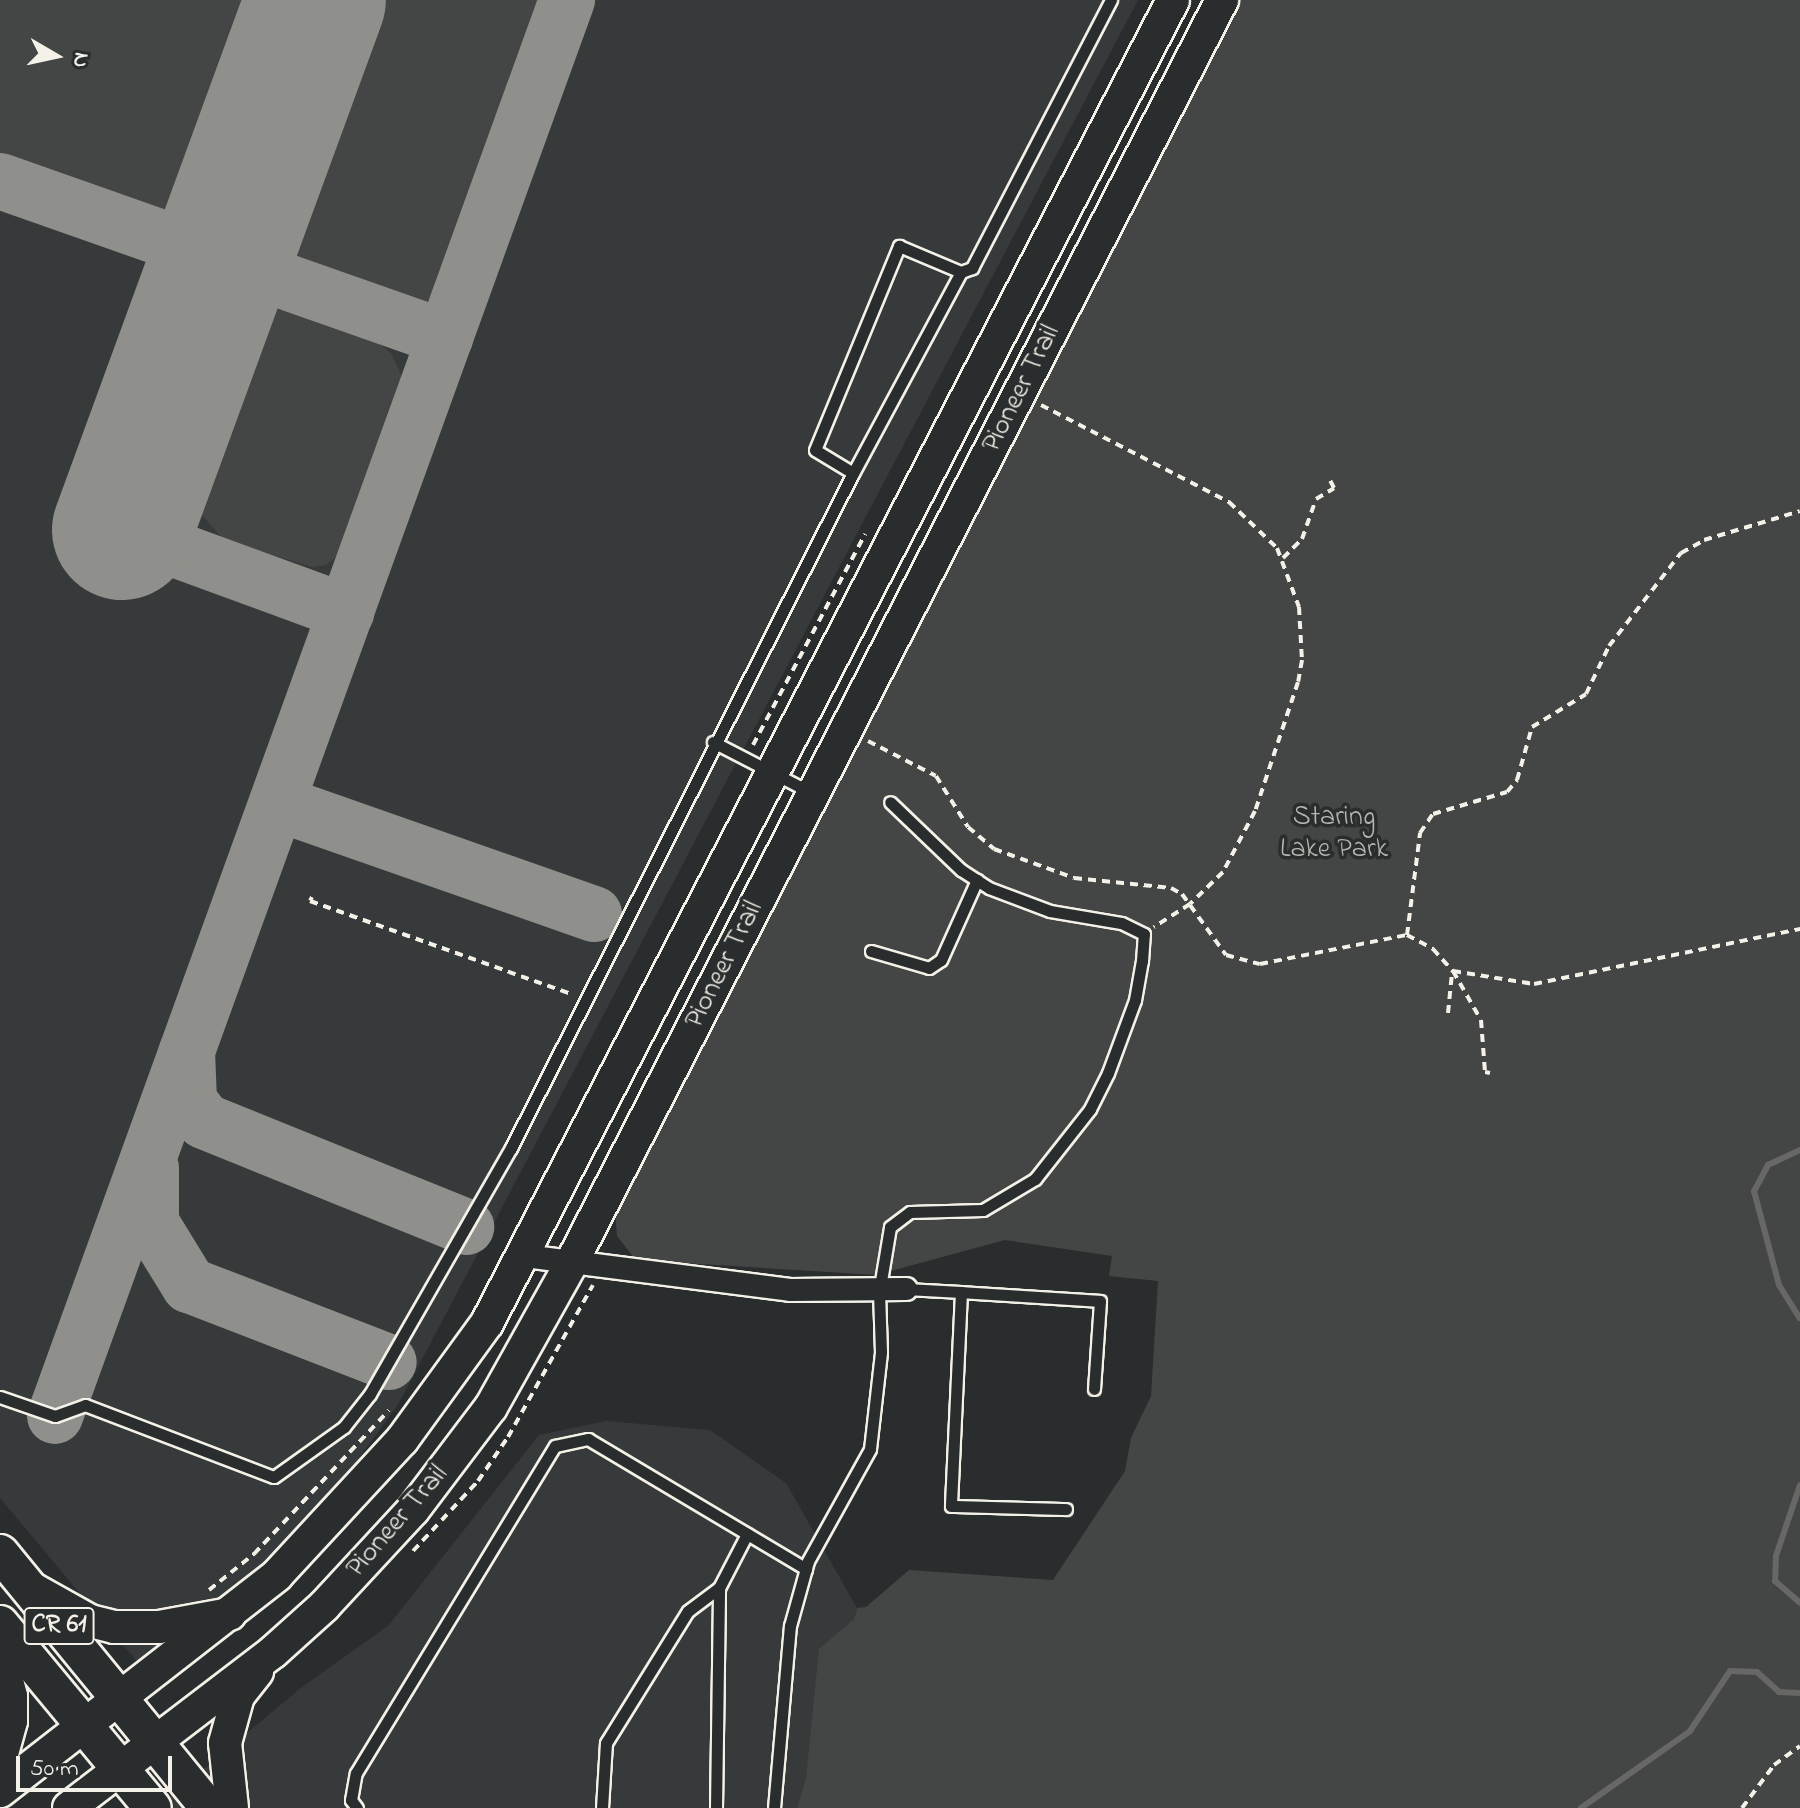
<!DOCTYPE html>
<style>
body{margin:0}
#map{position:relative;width:1800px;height:1808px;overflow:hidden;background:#2a2d2e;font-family:"Indie Flower",sans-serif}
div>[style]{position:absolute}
.built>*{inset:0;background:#373a3a}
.green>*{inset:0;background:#444645}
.stream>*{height:6px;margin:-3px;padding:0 3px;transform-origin:3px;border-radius:3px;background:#676866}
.taxiway>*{height:56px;margin:-28px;padding:0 28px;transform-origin:28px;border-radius:28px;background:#8f8f8b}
.runway>*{height:140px;margin:-70px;padding:0 70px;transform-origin:70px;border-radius:70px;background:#8f8f8b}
.path>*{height:4px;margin-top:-2px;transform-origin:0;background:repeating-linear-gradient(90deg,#f4f1e8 0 8px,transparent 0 14px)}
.roads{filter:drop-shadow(2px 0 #f4f1e8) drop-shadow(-2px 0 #f4f1e8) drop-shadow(0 2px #f4f1e8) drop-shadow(0 -2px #f4f1e8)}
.lane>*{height:11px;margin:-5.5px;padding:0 5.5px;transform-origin:5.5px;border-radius:5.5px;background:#2a2d2e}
.street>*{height:22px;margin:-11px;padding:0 11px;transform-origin:11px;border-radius:11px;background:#2a2d2e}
.secondary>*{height:32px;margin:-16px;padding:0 16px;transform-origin:16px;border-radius:16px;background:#2a2d2e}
.primary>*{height:36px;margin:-18px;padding:0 18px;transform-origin:18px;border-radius:18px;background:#2a2d2e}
span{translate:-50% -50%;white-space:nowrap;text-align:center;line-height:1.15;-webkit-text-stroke:7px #2a2d2e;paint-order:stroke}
.shield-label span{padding:2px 6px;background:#2a2d2e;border:2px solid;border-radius:6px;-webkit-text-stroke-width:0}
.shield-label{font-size:26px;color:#f4f1e8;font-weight:700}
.street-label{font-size:28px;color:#f4f1e8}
.park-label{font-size:28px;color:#b6b5af}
.north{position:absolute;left:16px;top:16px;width:80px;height:80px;-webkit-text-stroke:6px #2a2d2e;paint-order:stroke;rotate:99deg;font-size:22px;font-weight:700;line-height:32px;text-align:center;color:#f4f1e8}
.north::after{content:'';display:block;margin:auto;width:28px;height:36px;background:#f4f1e8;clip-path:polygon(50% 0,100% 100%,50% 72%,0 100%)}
.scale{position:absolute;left:16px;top:1756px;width:156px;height:36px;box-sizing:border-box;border:4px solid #f4f1e8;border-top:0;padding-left:10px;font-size:24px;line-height:28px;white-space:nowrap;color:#f4f1e8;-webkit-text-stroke:6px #2a2d2e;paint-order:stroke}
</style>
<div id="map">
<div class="built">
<i style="clip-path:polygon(0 0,1138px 0,399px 1403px,344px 1479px,268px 1563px,139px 1664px,0 1498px)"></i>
<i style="clip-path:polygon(606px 1421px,710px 1430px,786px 1483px,857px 1608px,797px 1808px,157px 1808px,302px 1687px,388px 1626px,539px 1435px)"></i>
</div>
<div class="green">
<i style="clip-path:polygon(0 0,281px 0,213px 186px,197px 208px,177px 218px,150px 216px,0 162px)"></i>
<i style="clip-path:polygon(357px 0,550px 0,449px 278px,426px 303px,411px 307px,303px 272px,291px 265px,276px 241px,275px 224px)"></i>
<i style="clip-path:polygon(1236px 0,1800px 0,1800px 1808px,797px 1808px,806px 1778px,819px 1649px,854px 1619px,857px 1608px,866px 1607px,909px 1570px,1053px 1580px,1125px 1471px,1131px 1438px,1151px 1396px,1158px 1281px,1109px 1276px,1112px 1256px,1005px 1240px,876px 1275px,636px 1260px,617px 1236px,615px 1211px)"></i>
<i style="clip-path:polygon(286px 309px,377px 342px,391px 353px,405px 383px,404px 402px,352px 544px,326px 565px,312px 567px,224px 540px,192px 504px,189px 483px,188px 467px,237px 331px,257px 312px)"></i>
</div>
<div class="stream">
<i style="left:1800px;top:1150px;width:35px;rotate:155deg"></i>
<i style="left:1768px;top:1165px;width:30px;rotate:118deg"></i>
<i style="left:1754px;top:1191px;width:97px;rotate:75.1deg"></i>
<i style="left:1779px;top:1285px;width:39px;rotate:58deg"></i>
<i style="left:1800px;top:1485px;width:75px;rotate:108.7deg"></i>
<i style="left:1776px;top:1556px;width:25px;rotate:92deg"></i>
<i style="left:1775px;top:1581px;width:33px;rotate:41deg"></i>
<i style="left:1581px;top:1808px;width:133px;rotate:-35.2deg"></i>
<i style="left:1690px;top:1731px;width:72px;rotate:-56.3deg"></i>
<i style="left:1730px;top:1671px;width:27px;rotate:2deg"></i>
<i style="left:1757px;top:1672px;width:30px;rotate:42deg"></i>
<i style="left:1779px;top:1692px;width:21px;rotate:3deg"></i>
</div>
<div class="taxiway">
<i style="left:0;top:181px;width:472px;rotate:19.4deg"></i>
<i style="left:122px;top:530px;width:239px;rotate:20.1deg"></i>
<i style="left:277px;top:803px;width:336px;rotate:19.3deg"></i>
<i style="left:187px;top:1051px;width:50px;rotate:87.7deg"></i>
<i style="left:189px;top:1101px;width:25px;rotate:53deg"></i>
<i style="left:204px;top:1121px;width:283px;rotate:22deg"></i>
<i style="left:151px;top:1168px;width:55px;rotate:90deg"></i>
<i style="left:151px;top:1223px;width:73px;rotate:58.5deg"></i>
<i style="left:189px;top:1285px;width:214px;rotate:21.1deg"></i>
<i style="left:55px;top:1416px;width:1506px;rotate:-70.12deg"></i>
</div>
<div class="runway">
<i style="left:122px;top:530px;width:564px;rotate:-69.9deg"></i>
</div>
<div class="path">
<i style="left:1041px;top:405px;width:212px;rotate:27.3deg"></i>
<i style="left:1229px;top:502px;width:66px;rotate:43.8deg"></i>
<i style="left:1277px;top:548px;width:63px;rotate:69.6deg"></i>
<i style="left:1299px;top:607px;width:53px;rotate:86.8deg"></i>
<i style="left:1302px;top:660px;width:22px;rotate:100deg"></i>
<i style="left:1298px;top:682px;width:136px;rotate:108.4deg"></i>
<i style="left:1255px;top:811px;width:69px;rotate:117.7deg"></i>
<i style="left:1223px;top:872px;width:46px;rotate:135.9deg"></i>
<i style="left:1190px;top:904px;width:43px;rotate:147.4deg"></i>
<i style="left:1283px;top:558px;width:27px;rotate:-45deg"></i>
<i style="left:1302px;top:539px;width:42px;rotate:-70.7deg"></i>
<i style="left:1316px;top:499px;width:21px;rotate:-31deg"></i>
<i style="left:1334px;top:488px;width:9px;rotate:-117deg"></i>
<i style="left:868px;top:741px;width:76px;rotate:27.2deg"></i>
<i style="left:936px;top:776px;width:60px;rotate:57.9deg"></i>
<i style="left:968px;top:827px;width:34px;rotate:40deg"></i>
<i style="left:994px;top:849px;width:85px;rotate:19.9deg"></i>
<i style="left:1074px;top:878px;width:98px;rotate:5.9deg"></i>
<i style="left:1171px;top:888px;width:13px;rotate:29deg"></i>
<i style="left:1182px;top:894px;width:75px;rotate:54.2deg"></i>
<i style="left:1226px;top:955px;width:35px;rotate:15deg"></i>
<i style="left:1260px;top:964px;width:150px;rotate:-11.2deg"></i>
<i style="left:1407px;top:935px;width:30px;rotate:28deg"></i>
<i style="left:1433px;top:949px;width:30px;rotate:48deg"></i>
<i style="left:1453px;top:971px;width:82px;rotate:9.1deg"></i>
<i style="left:1534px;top:984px;width:272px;rotate:-11.7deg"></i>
<i style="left:753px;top:745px;width:239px;rotate:-62deg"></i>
<i style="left:312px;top:897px;width:4px;rotate:117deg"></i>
<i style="left:310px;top:901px;width:277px;rotate:19.6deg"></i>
<i style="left:1407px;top:935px;width:103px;rotate:-82.7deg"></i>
<i style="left:1420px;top:833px;width:23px;rotate:-56deg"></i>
<i style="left:1433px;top:814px;width:77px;rotate:-16.6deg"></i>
<i style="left:1507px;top:792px;width:16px;rotate:-50deg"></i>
<i style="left:1517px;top:780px;width:55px;rotate:-74.2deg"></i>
<i style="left:1532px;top:727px;width:63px;rotate:-31.4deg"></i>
<i style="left:1586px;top:694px;width:53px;rotate:-64.4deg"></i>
<i style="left:1609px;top:646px;width:118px;rotate:-52.3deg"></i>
<i style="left:1681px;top:553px;width:26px;rotate:-29deg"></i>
<i style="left:1704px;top:540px;width:100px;rotate:-16.8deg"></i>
<i style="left:1453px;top:971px;width:56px;rotate:60.3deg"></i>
<i style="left:1481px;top:1020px;width:52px;rotate:85.6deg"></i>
<i style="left:1485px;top:1072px;width:5px;rotate:11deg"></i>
<i style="left:1448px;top:1013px;width:40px;rotate:-84.3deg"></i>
<i style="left:413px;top:1551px;width:96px;rotate:-47.1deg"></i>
<i style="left:478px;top:1481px;width:53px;rotate:-55.7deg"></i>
<i style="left:508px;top:1437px;width:174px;rotate:-60.8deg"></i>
<i style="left:209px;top:1590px;width:58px;rotate:-38.7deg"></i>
<i style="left:254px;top:1554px;width:197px;rotate:-46.8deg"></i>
<i style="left:1742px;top:1808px;width:54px;rotate:-53.3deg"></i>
<i style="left:1774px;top:1765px;width:32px;rotate:-36deg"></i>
</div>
<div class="roads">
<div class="lane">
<i style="left:961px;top:272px;width:228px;rotate:118.2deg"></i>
<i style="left:853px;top:473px;width:44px;rotate:-148.8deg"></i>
<i style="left:815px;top:450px;width:221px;rotate:-67.6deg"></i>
<i style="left:899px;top:246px;width:67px;rotate:22.8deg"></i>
<i style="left:961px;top:272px;width:12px;rotate:-20deg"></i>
<i style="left:972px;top:268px;width:302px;rotate:-62.6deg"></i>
<i style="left:713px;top:742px;width:111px;rotate:27.3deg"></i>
<i style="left:871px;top:951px;width:60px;rotate:16.3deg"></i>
<i style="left:929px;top:968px;width:14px;rotate:-34deg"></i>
<i style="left:941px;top:960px;width:88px;rotate:-65.8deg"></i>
<i style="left:906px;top:1289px;width:55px;rotate:3.1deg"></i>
<i style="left:961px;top:1292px;width:214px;rotate:92.7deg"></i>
<i style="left:951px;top:1506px;width:115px;rotate:1.5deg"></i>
<i style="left:961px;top:1292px;width:139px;rotate:3.7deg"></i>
<i style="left:1100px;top:1301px;width:88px;rotate:93.9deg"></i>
<i style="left:0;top:1397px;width:58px;rotate:19.1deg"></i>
<i style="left:55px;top:1416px;width:32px;rotate:-20deg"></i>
<i style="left:85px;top:1405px;width:202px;rotate:20.9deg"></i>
<i style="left:274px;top:1477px;width:86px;rotate:-35.5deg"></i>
<i style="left:344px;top:1427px;width:42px;rotate:-51.8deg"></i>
<i style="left:370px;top:1394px;width:284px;rotate:-60.2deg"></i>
<i style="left:511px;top:1148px;width:757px;rotate:-63.13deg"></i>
<i style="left:357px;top:1808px;width:10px;rotate:-127deg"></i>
<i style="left:351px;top:1800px;width:27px;rotate:-80deg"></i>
<i style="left:356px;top:1773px;width:383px;rotate:-58.7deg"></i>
<i style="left:555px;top:1446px;width:34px;rotate:-12deg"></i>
<i style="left:588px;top:1439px;width:254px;rotate:30.8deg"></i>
<i style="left:602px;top:1808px;width:65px;rotate:-86.5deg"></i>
<i style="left:606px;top:1743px;width:155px;rotate:-58.2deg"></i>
<i style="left:688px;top:1611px;width:39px;rotate:-37deg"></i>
<i style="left:716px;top:1808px;width:220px;rotate:-89.2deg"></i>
<i style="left:719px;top:1588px;width:61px;rotate:-62.6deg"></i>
<i style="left:774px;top:1808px;width:183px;rotate:-85deg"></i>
<i style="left:790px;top:1626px;width:67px;rotate:-74.5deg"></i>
<i style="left:808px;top:1561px;width:128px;rotate:-61deg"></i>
<i style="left:870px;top:1449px;width:98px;rotate:-83.5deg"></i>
<i style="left:881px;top:1352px;width:59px;rotate:-91.9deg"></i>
<i style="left:879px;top:1293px;width:67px;rotate:-80.5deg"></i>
<i style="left:890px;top:1227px;width:25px;rotate:-37deg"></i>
<i style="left:910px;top:1212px;width:73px;rotate:-1.6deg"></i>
<i style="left:983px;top:1210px;width:61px;rotate:-30.8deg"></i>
<i style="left:1035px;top:1179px;width:89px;rotate:-51.8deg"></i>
<i style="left:1090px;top:1109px;width:40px;rotate:-63.4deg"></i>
<i style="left:1108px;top:1073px;width:78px;rotate:-69.7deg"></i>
<i style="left:1135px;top:1000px;width:40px;rotate:-80deg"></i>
<i style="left:1142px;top:961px;width:27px;rotate:-86deg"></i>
<i style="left:1144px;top:934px;width:25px;rotate:-154deg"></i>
<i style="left:1121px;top:923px;width:72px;rotate:-170.4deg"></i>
<i style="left:1050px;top:911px;width:65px;rotate:-159.3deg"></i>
<i style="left:989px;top:888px;width:33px;rotate:-147deg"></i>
<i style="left:961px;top:870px;width:98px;rotate:-136.2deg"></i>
</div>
<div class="street">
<i style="left:525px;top:1256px;width:267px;rotate:7.3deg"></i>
<i style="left:790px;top:1290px;width:116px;rotate:-0.5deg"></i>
</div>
<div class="secondary">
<i style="left:31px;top:1588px;width:68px;rotate:29.2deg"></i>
<i style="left:90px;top:1621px;width:25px;rotate:14deg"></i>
<i style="left:114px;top:1627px;width:45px"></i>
<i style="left:159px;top:1627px;width:72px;rotate:-10.4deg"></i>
<i style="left:0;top:1653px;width:44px;rotate:75.7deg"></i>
<i style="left:11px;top:1696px;width:25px;rotate:90deg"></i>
<i style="left:11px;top:1721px;width:41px;rotate:105.4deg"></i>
<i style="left:0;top:1791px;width:351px;rotate:-37.9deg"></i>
<i style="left:277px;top:1575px;width:184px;rotate:-47.2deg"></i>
<i style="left:402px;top:1440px;width:145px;rotate:-54deg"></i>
<i style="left:487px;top:1323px;width:1490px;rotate:-62.59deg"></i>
<i style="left:69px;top:1808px;width:257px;rotate:-37.4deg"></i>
<i style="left:273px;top:1652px;width:69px;rotate:-42deg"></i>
<i style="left:324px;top:1606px;width:131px;rotate:-47.2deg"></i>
<i style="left:413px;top:1510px;width:129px;rotate:-52.9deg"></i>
<i style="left:491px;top:1407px;width:166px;rotate:-60.8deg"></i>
<i style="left:572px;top:1262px;width:1420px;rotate:-62.75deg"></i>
<i style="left:232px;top:1808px;width:65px;rotate:-96.1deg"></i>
<i style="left:225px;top:1743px;width:49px;rotate:-74.5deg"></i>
<i style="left:238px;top:1696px;width:31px;rotate:-52deg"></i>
</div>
<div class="primary">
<i style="left:0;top:1553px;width:330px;rotate:50.7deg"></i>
<i style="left:0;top:1624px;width:239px;rotate:50.3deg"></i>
</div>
</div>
<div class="shield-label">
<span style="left:59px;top:1626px">CR 61</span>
</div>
<div class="street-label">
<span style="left:1022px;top:389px;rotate:-63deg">Pioneer Trail</span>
<span style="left:725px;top:965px;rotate:-63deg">Pioneer Trail</span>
<span style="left:398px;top:1522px;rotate:-49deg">Pioneer Trail</span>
</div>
<div class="park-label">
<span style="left:1334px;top:834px">Staring<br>Lake Park</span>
</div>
<div class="north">N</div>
<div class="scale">50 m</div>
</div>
